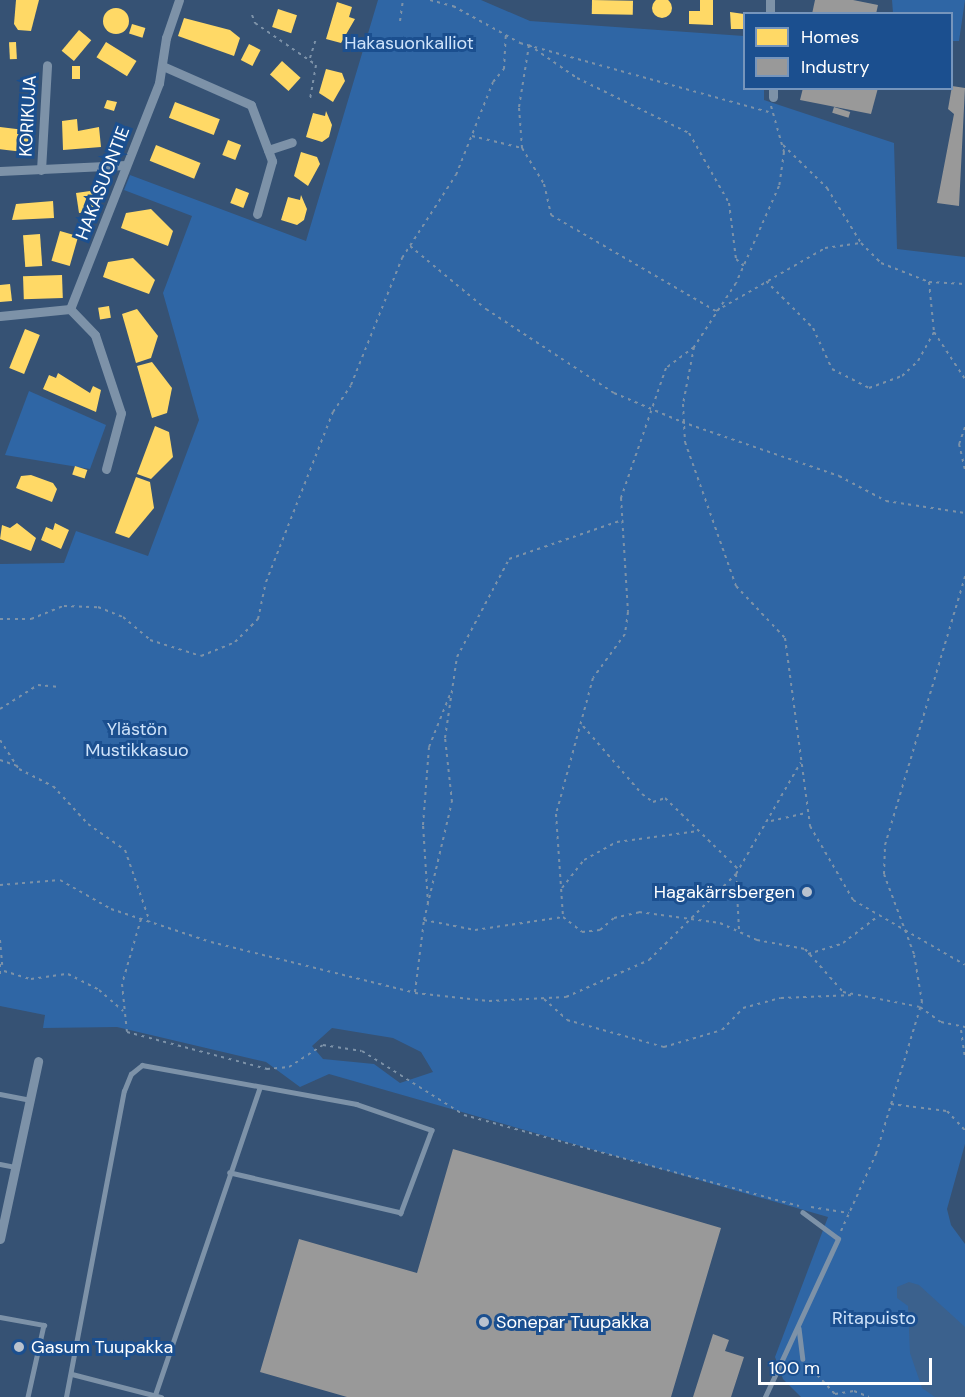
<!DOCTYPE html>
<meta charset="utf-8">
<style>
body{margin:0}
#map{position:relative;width:965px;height:1397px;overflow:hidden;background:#365274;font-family:"DM Sans",sans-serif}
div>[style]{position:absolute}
.green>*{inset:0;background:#2f66a5}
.water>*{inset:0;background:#3b618d}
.homes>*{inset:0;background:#ffd966;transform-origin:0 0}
.round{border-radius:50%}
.industry>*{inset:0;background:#999;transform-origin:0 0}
.path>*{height:2px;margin-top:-1px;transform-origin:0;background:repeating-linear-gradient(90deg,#7d92a8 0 3px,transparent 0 7.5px)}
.service>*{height:4.5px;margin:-2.25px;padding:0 2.25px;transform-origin:2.25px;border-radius:2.25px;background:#7d92a8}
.minor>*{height:9px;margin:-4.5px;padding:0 4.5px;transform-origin:4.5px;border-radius:4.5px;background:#7d92a8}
.dots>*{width:16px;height:16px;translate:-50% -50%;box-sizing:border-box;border:3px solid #1b4f8f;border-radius:50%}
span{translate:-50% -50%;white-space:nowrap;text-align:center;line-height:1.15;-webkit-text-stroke:6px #1b4f8f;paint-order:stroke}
.park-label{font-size:18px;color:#cfe3fa}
.street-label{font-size:18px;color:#fff}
.poi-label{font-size:18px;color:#fff}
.right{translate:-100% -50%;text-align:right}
.left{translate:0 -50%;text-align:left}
.legend{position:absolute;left:743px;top:12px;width:210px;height:78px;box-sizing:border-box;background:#1b4f8f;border:2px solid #7695bc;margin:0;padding:8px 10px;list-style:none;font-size:18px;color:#fff}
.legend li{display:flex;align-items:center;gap:12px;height:30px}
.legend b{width:30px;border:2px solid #7695bc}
.scale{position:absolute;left:758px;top:1358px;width:174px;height:27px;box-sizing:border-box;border:3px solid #fff;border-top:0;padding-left:8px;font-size:18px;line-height:21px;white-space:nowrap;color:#fff;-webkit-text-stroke:4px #1b4f8f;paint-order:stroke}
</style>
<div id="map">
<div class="green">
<i style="clip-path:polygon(evenodd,378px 0,481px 0,530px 21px,744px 36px,744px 88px,764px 89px,764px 100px,894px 143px,897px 249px,965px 257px,965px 1144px,947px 1209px,951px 1225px,965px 1244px,965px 1397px,801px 1397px,783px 1379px,775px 1357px,828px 1217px,329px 1074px,300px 1087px,266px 1062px,117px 1027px,43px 1028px,45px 1015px,0 1006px,0 564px,64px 563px,76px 531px,148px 556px,199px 420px,163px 293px,192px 216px,124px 190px,130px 175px,306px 241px,378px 0,332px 1028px,393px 1038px,421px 1052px,433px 1072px,400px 1083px,374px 1064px,323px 1059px,312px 1046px,332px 1028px)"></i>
<i style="clip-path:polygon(892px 0,965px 0,959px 41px,952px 41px,952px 14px,893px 13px)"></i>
<i style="clip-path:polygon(29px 391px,106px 425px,90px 469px,5px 455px)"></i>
</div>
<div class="water">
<i style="clip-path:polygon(909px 1282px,919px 1285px,965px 1327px,965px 1397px,935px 1397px,922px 1388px,910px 1353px,908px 1306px,897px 1298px,897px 1287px)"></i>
</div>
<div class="homes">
<i class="round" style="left:652px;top:-2px;width:20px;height:20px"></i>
<i style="clip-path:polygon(16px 0,39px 0,31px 31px,18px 30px,14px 24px)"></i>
<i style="left:592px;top:0;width:41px;height:14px;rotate:1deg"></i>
<i style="clip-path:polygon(700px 0,713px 0,713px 25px,689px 24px,689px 11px,700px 11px)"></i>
<i style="clip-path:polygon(337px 2px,352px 7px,349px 17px,355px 19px,341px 43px,326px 39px)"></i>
<i class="round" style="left:103px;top:8px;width:26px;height:26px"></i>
<i style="left:278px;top:9px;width:20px;height:19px;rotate:18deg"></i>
<i style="clip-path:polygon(730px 12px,744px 14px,744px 29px,731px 29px)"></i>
<i style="clip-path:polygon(184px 18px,230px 30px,240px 38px,234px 56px,178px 36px)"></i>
<i style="left:132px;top:24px;width:14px;height:10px;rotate:17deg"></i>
<i style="left:79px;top:30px;width:16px;height:27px;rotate:40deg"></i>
<i style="left:16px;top:42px;width:17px;height:7px;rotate:87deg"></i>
<i style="left:106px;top:42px;width:36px;height:18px;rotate:32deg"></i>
<i style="left:249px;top:44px;width:13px;height:18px;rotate:27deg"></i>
<i style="left:282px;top:61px;width:25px;height:18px;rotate:42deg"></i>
<i style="left:72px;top:66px;width:8px;height:13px"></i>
<i style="clip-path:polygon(326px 69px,342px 73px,345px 81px,333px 102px,319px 93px)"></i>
<i style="clip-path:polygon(107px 100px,117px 102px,114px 111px,104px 108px)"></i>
<i style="left:175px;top:102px;width:48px;height:17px;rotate:21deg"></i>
<i style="clip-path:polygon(326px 111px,332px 125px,329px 137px,322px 142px,306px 137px,313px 113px,325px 116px)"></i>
<i style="clip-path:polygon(77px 119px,78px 131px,99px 127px,101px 147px,63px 150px,62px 121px)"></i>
<i style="left:0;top:127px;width:31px;height:22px;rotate:7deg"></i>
<i style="left:228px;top:140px;width:14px;height:16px;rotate:21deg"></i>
<i style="left:156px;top:145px;width:48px;height:17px;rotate:22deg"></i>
<i style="clip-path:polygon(301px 152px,317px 157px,320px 164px,308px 186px,294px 176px)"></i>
<i style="left:236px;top:188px;width:14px;height:16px;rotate:21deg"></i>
<i style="clip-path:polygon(90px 191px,96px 194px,98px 211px,79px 213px,76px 193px)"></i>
<i style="clip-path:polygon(301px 195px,307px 209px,304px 220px,297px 225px,281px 220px,288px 197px,300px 200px)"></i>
<i style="clip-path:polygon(53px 201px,54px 218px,12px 220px,16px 204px)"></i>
<i style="clip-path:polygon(151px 209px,173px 231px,168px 246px,121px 228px,126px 213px)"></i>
<i style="left:60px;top:231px;width:19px;height:31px;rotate:16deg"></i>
<i style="left:40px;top:234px;width:32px;height:17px;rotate:86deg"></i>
<i style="clip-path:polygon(133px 258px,155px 280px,149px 294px,103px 277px,108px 262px)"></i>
<i style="left:62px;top:275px;width:23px;height:39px;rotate:88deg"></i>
<i style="clip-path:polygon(10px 284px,12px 301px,0 302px,0 285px)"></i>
<i style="left:109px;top:306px;width:12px;height:11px;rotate:81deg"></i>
<i style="clip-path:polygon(137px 309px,158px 336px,151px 358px,136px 363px,122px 314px)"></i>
<i style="left:25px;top:329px;width:16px;height:42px;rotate:22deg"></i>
<i style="clip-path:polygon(152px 362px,172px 388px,167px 413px,152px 418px,137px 366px)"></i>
<i style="clip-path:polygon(58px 373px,90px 393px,93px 386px,101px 390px,96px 412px,43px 389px,49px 375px,56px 378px)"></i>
<i style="clip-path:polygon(155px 426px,169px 432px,173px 457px,151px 479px,137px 474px)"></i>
<i style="left:75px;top:466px;width:13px;height:9px;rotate:18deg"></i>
<i style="clip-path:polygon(31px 475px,53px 483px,57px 489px,52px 502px,16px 488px,21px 476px)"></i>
<i style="clip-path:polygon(136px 477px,150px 482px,154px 508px,129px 538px,115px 533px)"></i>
<i style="clip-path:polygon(17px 523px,36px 538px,31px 551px,0 539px,2px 525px,10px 528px)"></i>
<i style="clip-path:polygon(55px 523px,69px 530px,61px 549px,41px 540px,46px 527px,53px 530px)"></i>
</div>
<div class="industry">
<i style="clip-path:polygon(815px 0,853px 0,878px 5px,876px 14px,812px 14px)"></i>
<i style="clip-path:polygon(952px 86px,965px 88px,959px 206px,937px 203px,954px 114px,948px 109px)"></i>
<i style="clip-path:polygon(803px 88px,878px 88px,871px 114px,800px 100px)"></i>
<i style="left:834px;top:107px;width:17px;height:6px;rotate:17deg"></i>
<i style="clip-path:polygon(453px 1149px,721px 1228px,671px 1397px,347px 1397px,260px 1372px,299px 1239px,417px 1273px)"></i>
<i style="clip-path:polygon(713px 1334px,729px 1340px,725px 1351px,744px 1357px,731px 1397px,693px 1397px)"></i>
</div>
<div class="path">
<i style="left:430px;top:0;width:24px;rotate:15deg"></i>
<i style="left:453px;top:6px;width:77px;rotate:28.9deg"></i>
<i style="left:520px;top:43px;width:258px;rotate:15.5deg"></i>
<i style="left:252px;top:15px;width:9px;rotate:69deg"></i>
<i style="left:255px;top:23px;width:74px;rotate:34.5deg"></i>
<i style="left:316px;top:65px;width:36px;rotate:100deg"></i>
<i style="left:400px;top:21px;width:21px;rotate:-82deg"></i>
<i style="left:310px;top:58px;width:21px;rotate:-73deg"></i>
<i style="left:771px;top:106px;width:48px;rotate:74.2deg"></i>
<i style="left:784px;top:152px;width:34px;rotate:98deg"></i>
<i style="left:779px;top:186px;width:106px;rotate:113.9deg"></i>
<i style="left:736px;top:283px;width:77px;rotate:123.3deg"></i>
<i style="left:694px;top:347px;width:58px;rotate:100.9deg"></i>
<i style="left:683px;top:404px;width:38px;rotate:87deg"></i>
<i style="left:685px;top:442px;width:153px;rotate:70.5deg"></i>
<i style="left:736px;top:586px;width:71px;rotate:46.7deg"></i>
<i style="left:785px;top:638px;width:190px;rotate:82.4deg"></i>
<i style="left:810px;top:826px;width:86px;rotate:59.8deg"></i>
<i style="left:853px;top:900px;width:129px;rotate:30.1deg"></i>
<i style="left:472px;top:136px;width:51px;rotate:13.5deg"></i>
<i style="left:522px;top:148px;width:41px;rotate:-94.2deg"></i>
<i style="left:519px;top:107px;width:63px;rotate:-80.8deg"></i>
<i style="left:529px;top:45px;width:58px;rotate:34.5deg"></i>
<i style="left:577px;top:78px;width:125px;rotate:26.2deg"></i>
<i style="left:689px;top:133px;width:81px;rotate:60.3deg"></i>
<i style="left:729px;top:203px;width:56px;rotate:82.9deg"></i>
<i style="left:736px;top:259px;width:11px;rotate:41deg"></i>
<i style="left:783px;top:145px;width:62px;rotate:44.3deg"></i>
<i style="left:827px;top:188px;width:65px;rotate:58.3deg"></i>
<i style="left:861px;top:243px;width:28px;rotate:45deg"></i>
<i style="left:881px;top:263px;width:52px;rotate:21.6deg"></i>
<i style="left:929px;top:282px;width:36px;rotate:3deg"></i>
<i style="left:522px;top:148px;width:42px;rotate:58.6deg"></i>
<i style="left:544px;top:184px;width:32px;rotate:77deg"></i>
<i style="left:551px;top:215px;width:191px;rotate:30.2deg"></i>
<i style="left:716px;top:311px;width:126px;rotate:-30deg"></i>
<i style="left:825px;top:248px;width:36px;rotate:-8deg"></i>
<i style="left:410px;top:246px;width:99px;rotate:39.7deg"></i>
<i style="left:486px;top:309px;width:153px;rotate:33.3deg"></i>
<i style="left:614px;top:393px;width:74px;rotate:23.1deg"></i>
<i style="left:682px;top:422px;width:166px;rotate:19deg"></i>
<i style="left:839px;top:476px;width:53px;rotate:28deg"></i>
<i style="left:886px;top:501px;width:80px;rotate:8.6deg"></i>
<i style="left:766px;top:281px;width:66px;rotate:45deg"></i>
<i style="left:813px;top:328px;width:45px;rotate:65.1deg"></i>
<i style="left:832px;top:369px;width:42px;rotate:27.2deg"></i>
<i style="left:869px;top:388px;width:35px;rotate:-20deg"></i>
<i style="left:902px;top:376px;width:22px;rotate:-43deg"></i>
<i style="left:918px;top:361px;width:33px;rotate:-61deg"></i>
<i style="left:929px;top:282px;width:50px;rotate:84.3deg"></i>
<i style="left:934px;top:332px;width:56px;rotate:56.6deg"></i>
<i style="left:694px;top:347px;width:35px;rotate:143deg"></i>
<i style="left:666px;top:368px;width:138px;rotate:109.1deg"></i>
<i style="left:621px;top:498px;width:114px;rotate:86.5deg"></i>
<i style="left:628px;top:612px;width:22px;rotate:98deg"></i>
<i style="left:625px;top:634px;width:54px;rotate:126deg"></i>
<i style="left:593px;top:678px;width:141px;rotate:105.2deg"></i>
<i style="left:556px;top:814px;width:103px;rotate:86.1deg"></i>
<i style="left:563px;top:917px;width:24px;rotate:38deg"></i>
<i style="left:582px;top:932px;width:18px;rotate:-6deg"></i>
<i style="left:600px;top:930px;width:18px;rotate:-41deg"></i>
<i style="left:614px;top:918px;width:26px;rotate:-13deg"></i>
<i style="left:639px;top:912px;width:82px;rotate:7.7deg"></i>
<i style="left:720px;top:923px;width:41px;rotate:24.7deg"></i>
<i style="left:757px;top:940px;width:49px;rotate:10.6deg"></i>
<i style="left:805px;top:949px;width:57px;rotate:48.5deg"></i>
<i style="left:843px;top:992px;width:78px;rotate:11deg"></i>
<i style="left:920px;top:1007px;width:26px;rotate:36deg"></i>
<i style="left:941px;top:1022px;width:25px;rotate:12deg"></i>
<i style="left:965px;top:427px;width:18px;rotate:109deg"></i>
<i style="left:959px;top:444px;width:27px;rotate:77deg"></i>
<i style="left:0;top:619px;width:31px"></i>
<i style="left:31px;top:619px;width:35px;rotate:-22deg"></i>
<i style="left:64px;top:606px;width:34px;rotate:2deg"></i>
<i style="left:98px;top:607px;width:27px;rotate:22deg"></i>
<i style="left:123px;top:617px;width:35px;rotate:40deg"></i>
<i style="left:150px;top:640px;width:53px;rotate:17.4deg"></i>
<i style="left:201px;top:656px;width:37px;rotate:-22deg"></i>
<i style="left:235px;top:642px;width:33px;rotate:-45deg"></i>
<i style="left:258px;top:619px;width:38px;rotate:-78deg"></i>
<i style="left:266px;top:582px;width:183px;rotate:-68.5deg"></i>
<i style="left:333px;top:412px;width:32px;rotate:-56deg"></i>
<i style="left:351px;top:385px;width:137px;rotate:-68.1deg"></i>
<i style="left:402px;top:258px;width:99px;rotate:-57deg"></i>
<i style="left:456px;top:175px;width:100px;rotate:-68.3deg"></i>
<i style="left:493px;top:82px;width:17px;rotate:-50deg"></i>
<i style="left:504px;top:69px;width:33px;rotate:-87deg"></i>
<i style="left:0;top:709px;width:45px;rotate:-32.3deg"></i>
<i style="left:38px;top:685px;width:22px;rotate:5deg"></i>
<i style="left:583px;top:726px;width:90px;rotate:49.1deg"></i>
<i style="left:642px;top:794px;width:14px;rotate:36deg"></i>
<i style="left:653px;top:802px;width:13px;rotate:-18deg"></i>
<i style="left:665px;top:798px;width:103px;rotate:44.2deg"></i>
<i style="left:0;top:740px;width:35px;rotate:57deg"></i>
<i style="left:19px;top:769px;width:38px;rotate:27deg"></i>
<i style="left:53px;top:786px;width:52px;rotate:47.4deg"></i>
<i style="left:88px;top:824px;width:45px;rotate:35.1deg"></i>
<i style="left:125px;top:850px;width:76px;rotate:70.9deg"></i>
<i style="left:0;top:760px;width:18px;rotate:19deg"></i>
<i style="left:771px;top:821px;width:36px;rotate:-13deg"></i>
<i style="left:736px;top:874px;width:56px;rotate:86.9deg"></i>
<i style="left:0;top:885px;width:60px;rotate:-4.8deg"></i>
<i style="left:60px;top:880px;width:59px;rotate:29.6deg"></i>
<i style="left:111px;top:909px;width:105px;rotate:18.3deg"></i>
<i style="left:211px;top:942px;width:210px;rotate:14deg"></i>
<i style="left:415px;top:993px;width:74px;rotate:6.2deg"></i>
<i style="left:489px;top:1001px;width:77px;rotate:-3deg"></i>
<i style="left:566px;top:997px;width:91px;rotate:-24deg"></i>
<i style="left:649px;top:960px;width:122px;rotate:-44.7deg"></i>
<i style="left:736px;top:874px;width:129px;rotate:-59.9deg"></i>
<i style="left:562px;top:888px;width:36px;rotate:-52deg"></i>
<i style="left:584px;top:860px;width:38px;rotate:-29deg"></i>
<i style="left:617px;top:842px;width:82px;rotate:-7.7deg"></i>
<i style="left:428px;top:904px;width:79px;rotate:-93.6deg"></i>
<i style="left:423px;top:825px;width:78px;rotate:-85.6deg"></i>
<i style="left:429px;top:747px;width:59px;rotate:-68.2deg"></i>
<i style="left:141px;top:919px;width:68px;rotate:106.3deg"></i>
<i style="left:122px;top:984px;width:48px;rotate:84.1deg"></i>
<i style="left:127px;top:1032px;width:145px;rotate:14.8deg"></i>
<i style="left:267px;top:1069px;width:22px;rotate:-5deg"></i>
<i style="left:289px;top:1067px;width:40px;rotate:-32.9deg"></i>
<i style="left:323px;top:1045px;width:39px;rotate:9deg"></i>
<i style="left:362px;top:1051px;width:120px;rotate:32.1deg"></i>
<i style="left:464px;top:1115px;width:347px;rotate:15.2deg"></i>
<i style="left:424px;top:920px;width:52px;rotate:11.1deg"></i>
<i style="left:475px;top:930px;width:89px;rotate:-8.4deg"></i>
<i style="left:0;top:940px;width:25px;rotate:85deg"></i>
<i style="left:808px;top:954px;width:37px;rotate:-17deg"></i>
<i style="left:843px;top:943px;width:43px;rotate:-37.4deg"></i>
<i style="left:0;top:964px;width:15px;rotate:90deg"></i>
<i style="left:4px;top:971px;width:28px;rotate:17deg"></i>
<i style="left:31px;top:979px;width:37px;rotate:-8deg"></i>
<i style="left:68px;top:974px;width:35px;rotate:27deg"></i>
<i style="left:99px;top:990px;width:32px;rotate:41deg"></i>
<i style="left:415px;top:992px;width:73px;rotate:-82.9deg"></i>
<i style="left:424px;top:920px;width:121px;rotate:-76.7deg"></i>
<i style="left:452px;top:802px;width:64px;rotate:-96.2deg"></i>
<i style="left:445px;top:738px;width:82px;rotate:-81.6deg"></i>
<i style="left:457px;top:657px;width:111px;rotate:-62deg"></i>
<i style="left:509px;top:559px;width:120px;rotate:-19deg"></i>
<i style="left:544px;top:999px;width:31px;rotate:42deg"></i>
<i style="left:567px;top:1020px;width:101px;rotate:15.6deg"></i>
<i style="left:664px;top:1047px;width:60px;rotate:-16.3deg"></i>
<i style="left:722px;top:1030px;width:30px;rotate:-46deg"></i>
<i style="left:743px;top:1008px;width:39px;rotate:-15deg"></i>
<i style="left:781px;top:998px;width:73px;rotate:-2.4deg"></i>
<i style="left:961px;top:1030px;width:29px;rotate:82deg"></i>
<i style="left:891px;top:1104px;width:56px;rotate:7.1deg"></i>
<i style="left:947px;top:1111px;width:26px;rotate:47deg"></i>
<i style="left:811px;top:1207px;width:38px;rotate:9deg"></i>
<i style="left:841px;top:1231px;width:85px;rotate:-65.6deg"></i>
<i style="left:876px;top:1154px;width:159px;rotate:-73.2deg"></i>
<i style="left:922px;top:1002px;width:49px;rotate:-99.5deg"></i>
<i style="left:914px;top:954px;width:85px;rotate:-110.6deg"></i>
<i style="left:884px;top:874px;width:29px;rotate:-88deg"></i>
<i style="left:885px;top:845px;width:281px;rotate:-73.4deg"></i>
<i style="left:807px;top:1364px;width:41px;rotate:47deg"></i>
<i style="left:835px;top:1394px;width:19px;rotate:-9deg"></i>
<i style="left:854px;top:1391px;width:16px;rotate:22deg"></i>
</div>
<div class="service">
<i style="left:0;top:1094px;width:31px;rotate:11deg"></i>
<i style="left:0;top:1164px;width:16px;rotate:11deg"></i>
<i style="left:0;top:1317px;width:45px;rotate:10.3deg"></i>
<i style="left:44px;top:1325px;width:74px;rotate:102.5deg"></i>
<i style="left:799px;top:1328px;width:31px;rotate:83deg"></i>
<i style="left:72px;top:1374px;width:92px;rotate:14.5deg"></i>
<i style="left:155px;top:1395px;width:323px;rotate:-71.2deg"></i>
<i style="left:66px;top:1397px;width:311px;rotate:-79.3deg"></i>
<i style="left:124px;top:1091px;width:18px;rotate:-68deg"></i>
<i style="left:131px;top:1074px;width:14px;rotate:-39deg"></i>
<i style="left:142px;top:1065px;width:218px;rotate:10.3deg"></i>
<i style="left:356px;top:1104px;width:80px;rotate:18.9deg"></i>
<i style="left:432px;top:1130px;width:89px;rotate:110.5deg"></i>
<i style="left:401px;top:1213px;width:176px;rotate:-166.8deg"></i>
<i style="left:765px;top:1397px;width:174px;rotate:-65.2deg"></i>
<i style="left:838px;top:1239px;width:44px;rotate:-143.4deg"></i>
</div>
<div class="minor">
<i style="left:770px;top:0;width:14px;rotate:90deg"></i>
<i style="left:165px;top:67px;width:94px;rotate:23.8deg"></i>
<i style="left:251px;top:105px;width:60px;rotate:69.4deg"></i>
<i style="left:272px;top:161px;width:55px;rotate:105.8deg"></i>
<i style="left:773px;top:88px;width:9px;rotate:90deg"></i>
<i style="left:268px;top:150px;width:25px;rotate:-18deg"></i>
<i style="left:41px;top:170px;width:105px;rotate:-86.7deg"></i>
<i style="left:0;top:171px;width:126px;rotate:-2.7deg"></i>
<i style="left:70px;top:309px;width:36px;rotate:46deg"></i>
<i style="left:95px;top:335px;width:82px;rotate:71.6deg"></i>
<i style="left:121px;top:413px;width:58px;rotate:105deg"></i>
<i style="left:0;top:316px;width:70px;rotate:-5.7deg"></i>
<i style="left:70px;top:309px;width:243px;rotate:-68.5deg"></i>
<i style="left:159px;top:83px;width:46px;rotate:-81.2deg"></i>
<i style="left:166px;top:38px;width:40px;rotate:-71.1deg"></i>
<i style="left:0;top:1239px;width:182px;rotate:-77.9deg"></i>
</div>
<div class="dots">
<i style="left:807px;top:892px;background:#b9c2ce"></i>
<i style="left:484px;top:1322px;background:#b9c2ce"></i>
<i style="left:19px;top:1347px;background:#b9c2ce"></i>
</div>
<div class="park-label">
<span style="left:409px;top:43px">Hakasuonkalliot</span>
<span style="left:137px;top:740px">Ylästön<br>Mustikkasuo</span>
<span style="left:874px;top:1318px">Ritapuisto</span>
</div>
<div class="street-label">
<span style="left:28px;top:116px;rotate:-87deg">KORIKUJA</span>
<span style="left:103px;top:183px;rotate:-69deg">HAKASUONTIE</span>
</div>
<div class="poi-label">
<span class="right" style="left:795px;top:892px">Hagakärrsbergen</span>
<span class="left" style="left:496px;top:1322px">Sonepar Tuupakka</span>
<span class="left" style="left:31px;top:1347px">Gasum Tuupakka</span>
</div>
<ul class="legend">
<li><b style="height:16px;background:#ffd966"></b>Homes</li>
<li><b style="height:16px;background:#999"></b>Industry</li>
</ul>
<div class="scale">100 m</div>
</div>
